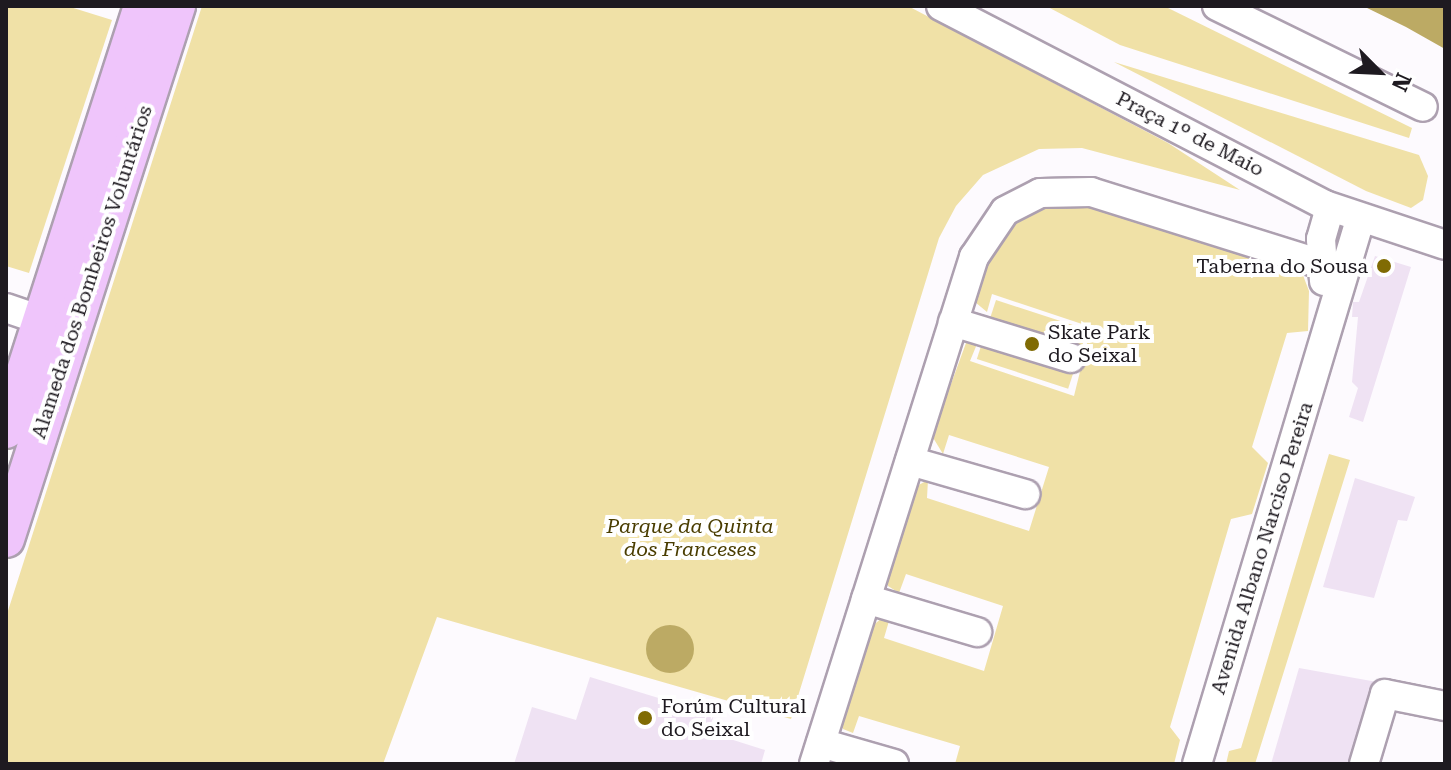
<!DOCTYPE html>
<meta charset="utf-8">
<style>
body{margin:0}
#map{position:relative;width:1451px;height:770px;overflow:hidden;background:#fdfafe;font-family:"Roboto Serif",serif}
div>[style]{position:absolute}
.green>*{inset:0;background:#f0e1a7;transform-origin:0 0}
.water>*{inset:0;background:#bcaa64}
.round{border-radius:50%}
.building>*{inset:0;background:#efe2f3}
.roads{filter:drop-shadow(2px 0 #ada0b0) drop-shadow(-2px 0 #ada0b0) drop-shadow(0 2px #ada0b0) drop-shadow(0 -2px #ada0b0)}
.minor>*{height:28px;margin:-14px;padding:0 14px;transform-origin:14px;border-radius:14px;background:#fff}
.major>*{height:36px;margin:-18px;padding:0 18px;transform-origin:18px;border-radius:18px;background:#efc5fb}
.dots>*{width:22px;height:22px;translate:-50% -50%;box-sizing:border-box;border:4px solid #fff;border-radius:50%}
span{translate:-50% -50%;white-space:nowrap;text-align:center;line-height:1.15;-webkit-text-stroke:8px #fff;paint-order:stroke}
.street-label{font-size:20px;color:#1e1a20}
.poi-label{font-size:20px;color:#1e1a20}
.right{translate:-100% -50%;text-align:right}
.left{translate:0 -50%;text-align:left}
.park-label{font-size:20px;color:#4a3d01;font-style:italic}
.frame{position:absolute;inset:0;border:8px solid #1e1a20;pointer-events:none}
.north{position:absolute;left:1339px;top:32px;width:80px;height:80px;-webkit-text-stroke:6px #fff;paint-order:stroke;rotate:114deg;font-size:22px;font-weight:700;line-height:32px;text-align:center;color:#1e1a20}
.north::after{content:'';display:block;margin:auto;width:28px;height:36px;background:#1e1a20;clip-path:polygon(50% 0,100% 100%,50% 72%,0 100%)}
</style>
<div id="map">
<div class="green">
<i style="clip-path:polygon(6px 6px,67px 6px,112px 20px,29px 273px,6px 266px)"></i>
<i style="clip-path:polygon(202px 6px,908px 6px,1168px 143px,1240px 190px,1082px 148px,1039px 149px,983px 175px,956px 206px,939px 238px,791px 719px,437px 617px,383px 764px,6px 764px,6px 617px)"></i>
<i style="clip-path:polygon(1046px 6px,1164px 6px,1412px 128px,1409px 138px,1120px 45px)"></i>
<i style="clip-path:polygon(1114px 62px,1419px 155px,1428px 176px,1423px 200px,1411px 208px,1366px 191px)"></i>
<i style="clip-path:polygon(1073px 199px,1301px 270px,1309px 291px,1308px 331px,1287px 333px,1252px 447px,1268px 463px,1252px 514px,1231px 519px,1170px 727px,1180px 740px,1174px 764px,955px 764px,960px 746px,859px 716px,853px 733px,843px 729px,841px 717px,871px 627px,882px 618px,889px 621px,884px 638px,984px 671px,1003px 606px,906px 574px,899px 593px,888px 586px,886px 571px,913px 488px,928px 480px,927px 498px,1029px 531px,1049px 467px,949px 435px,943px 454px,932px 436px,966px 343px,977px 344px,970px 361px,1074px 396px,1091px 327px,992px 294px,987px 312px,975px 302px,998px 233px,1031px 206px)"></i>
<i style="left:996px;top:300px;width:96px;height:62px;rotate:18deg"></i>
<i style="clip-path:polygon(1329px 454px,1350px 460px,1255px 764px,1226px 764px,1229px 751px,1241px 748px)"></i>
</div>
<div class="water">
<i style="clip-path:polygon(1363px 6px,1445px 6px,1445px 49px,1406px 27px)"></i>
<i class="round" style="left:646px;top:625px;width:48px;height:48px"></i>
</div>
<div class="building">
<i style="clip-path:polygon(1375px 256px,1411px 267px,1363px 422px,1349px 417px,1358px 388px,1352px 382px,1358px 317px,1352px 317px,1353px 302px,1359px 302px)"></i>
<i style="clip-path:polygon(1355px 478px,1415px 497px,1407px 521px,1398px 520px,1374px 598px,1323px 587px)"></i>
<i style="clip-path:polygon(1299px 668px,1377px 682px,1353px 764px,1271px 764px)"></i>
<i style="clip-path:polygon(590px 677px,714px 715px,708px 732px,765px 750px,761px 764px,514px 764px,532px 707px,576px 720px)"></i>
</div>
<div class="roads">
<div class="minor">
<i style="left:941px;top:6px;width:433px;rotate:27.4deg"></i>
<i style="left:1325px;top:205px;width:126px;rotate:18.4deg"></i>
<i style="left:1217px;top:6px;width:229px;rotate:26.1deg"></i>
<i style="left:1324px;top:281px;width:42px;rotate:-94.1deg"></i>
<i style="left:1321px;top:239px;width:32px;rotate:-74deg"></i>
<i style="left:6px;top:308px;width:37px;rotate:19deg"></i>
<i style="left:953px;top:322px;width:123px;rotate:17deg"></i>
<i style="left:910px;top:461px;width:120px;rotate:16deg"></i>
<i style="left:866px;top:599px;width:116px;rotate:16.6deg"></i>
<i style="left:821px;top:743px;width:76px;rotate:16deg"></i>
<i style="left:814px;top:764px;width:532px;rotate:-72.49deg"></i>
<i style="left:974px;top:257px;width:55px;rotate:-56deg"></i>
<i style="left:1005px;top:211px;width:39px;rotate:-27deg"></i>
<i style="left:1040px;top:193px;width:51px;rotate:-1.1deg"></i>
<i style="left:1091px;top:192px;width:264px;rotate:17.4deg"></i>
<i style="left:1197px;top:764px;width:568px;rotate:-73.32deg"></i>
<i style="left:1364px;top:764px;width:73px;rotate:-73.3deg"></i>
<i style="left:1385px;top:694px;width:61px;rotate:11.3deg"></i>
</div>
<div class="major">
<i style="left:6px;top:430px;width:445px;rotate:-72.2deg"></i>
<i style="left:6px;top:539px;width:560px;rotate:-72.21deg"></i>
</div>
</div>
<div class="dots">
<i style="left:1384px;top:266px;background:#806b04"></i>
<i style="left:1032px;top:344px;background:#806b04"></i>
<i style="left:645px;top:718px;background:#806b04"></i>
</div>
<div class="street-label">
<span style="left:1190px;top:134px;rotate:27deg">Praça 1º de Maio</span>
<span style="left:92px;top:272px;rotate:-72deg">Alameda dos Bombeiros Voluntários</span>
<span style="left:1262px;top:548px;rotate:-73deg">Avenida Albano Narciso Pereira</span>
</div>
<div class="poi-label">
<span class="right" style="left:1368px;top:266px">Taberna do Sousa</span>
<span class="left" style="left:1048px;top:344px">Skate Park<br>do Seixal</span>
<span class="left" style="left:661px;top:718px">Forúm Cultural<br>do Seixal</span>
</div>
<div class="park-label">
<span style="left:690px;top:538px">Parque da Quinta<br>dos Franceses</span>
</div>
<div class="frame"></div>
<div class="north">N</div>
</div>
